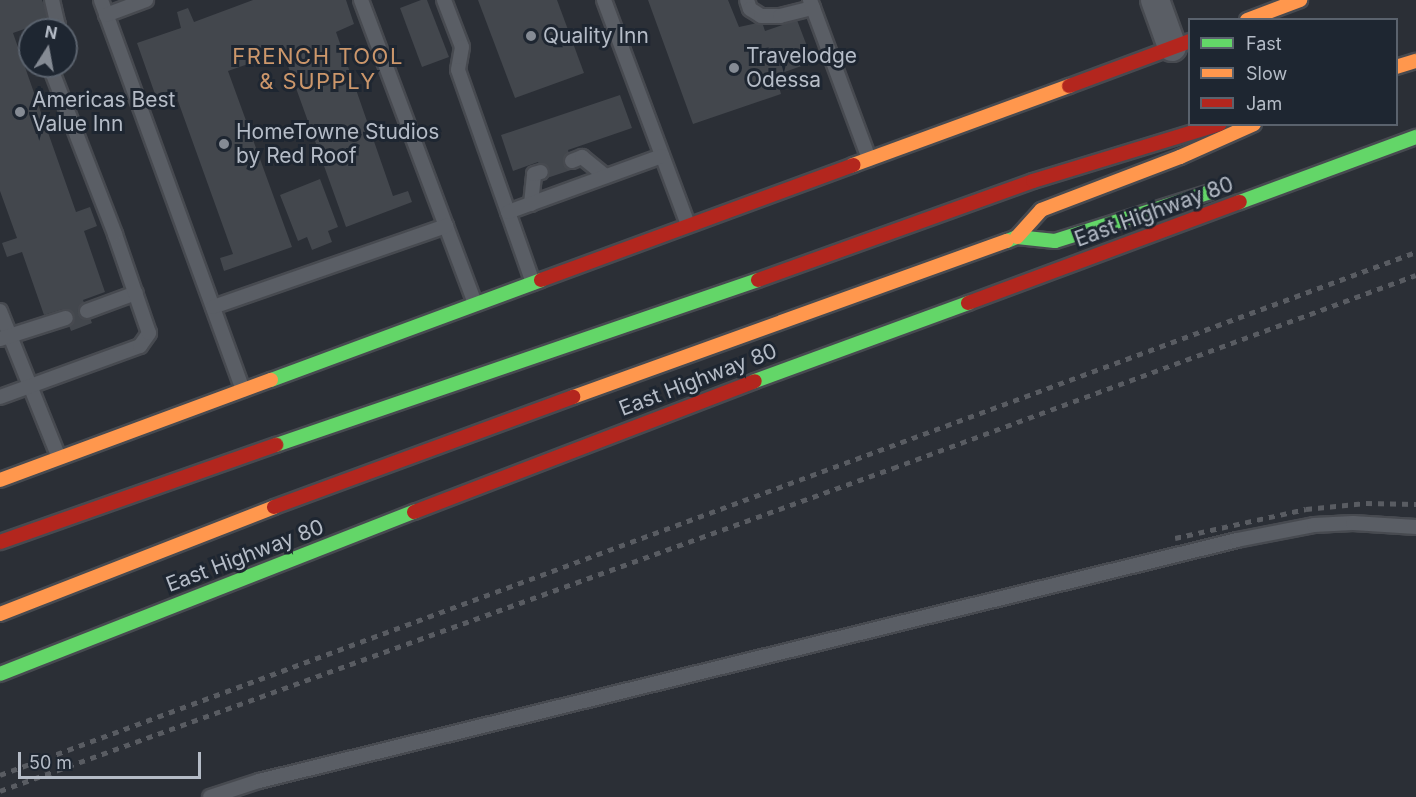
<!DOCTYPE html>
<style>
body{margin:0}
#map{position:relative;width:1416px;height:797px;overflow:hidden;background:#2b2f36;font-family:Inter,sans-serif}
div>[style]{position:absolute}
.building>*{inset:0;background:#43474d}
.roads{filter:drop-shadow(2px 0 #474a50) drop-shadow(-2px 0 #474a50) drop-shadow(0 2px #474a50) drop-shadow(0 -2px #474a50)}
.lane>*{height:14px;margin:-7px;padding:0 7px;transform-origin:7px;border-radius:7px;background:#5a5e65}
.street>*{height:28px;margin:-14px;padding:0 14px;transform-origin:14px;border-radius:14px;background:#5a5e65}
.fast>*{height:14px;margin:-7px;padding:0 7px;transform-origin:7px;border-radius:7px;background:#63d668}
.slow>*{height:14px;margin:-7px;padding:0 7px;transform-origin:7px;border-radius:7px;background:#ff974d}
.jam>*{height:14px;margin:-7px;padding:0 7px;transform-origin:7px;border-radius:7px;background:#b3261e}
.rail>*{height:4.5px;margin-top:-2.25px;transform-origin:0;background:repeating-linear-gradient(90deg,#595c62 0 6px,transparent 0 12px)}
.dots>*{width:16px;height:16px;translate:-50% -50%;box-sizing:border-box;border:3px solid #1e2631;border-radius:50%}
span{translate:-50% -50%;white-space:nowrap;text-align:center;line-height:1.15;-webkit-text-stroke:6px #1e2631;paint-order:stroke}
.poi-label{font-size:21px;color:#b5bcc7}
.left{translate:0 -50%;text-align:left}
.street-label{font-size:21px;color:#b5bcc7}
.neighbourhood-label{font-size:22px;color:#cc976b;letter-spacing:1.5px}
.legend{position:absolute;left:1188px;top:18px;width:210px;height:108px;box-sizing:border-box;background:#1e2631;border:2px solid #5a626d;margin:0;padding:8px 10px;list-style:none;font-size:18px;color:#b5bcc7}
.legend li{display:flex;align-items:center;gap:12px;height:30px}
.legend b{width:30px;border:2px solid #5a626d}
.north{position:absolute;left:18px;top:18px;width:60px;height:60px;box-sizing:border-box;background:#1e2631;border:2px solid #5a626d;border-radius:50%;rotate:11deg;font-size:16px;font-weight:700;line-height:24px;text-align:center;color:#b5bcc7}
.north::after{content:'';display:block;margin:auto;width:21px;height:27px;background:#858b94;clip-path:polygon(50% 0,100% 100%,50% 72%,0 100%)}
.scale{position:absolute;left:18px;top:752px;width:183px;height:27px;box-sizing:border-box;border:3px solid #b5bcc7;border-top:0;padding-left:8px;font-size:18px;line-height:21px;white-space:nowrap;color:#b5bcc7;-webkit-text-stroke:4px #1e2631;paint-order:stroke}
</style>
<div id="map">
<div class="building">
<i style="clip-path:polygon(0 0,42px 0,50px 20px,13px 33px,76px 212px,90px 207px,97px 226px,84px 231px,105px 292px,83px 300px,92px 323px,71px 331px,63px 309px,44px 315px,22px 252px,7px 257px,2px 243px,17px 238px,0 191px)"></i>
<i style="clip-path:polygon(253px 0,346px 0,354px 24px,336px 32px,393px 196px,408px 191px,412px 202px,346px 227px,283px 52px,228px 71px,292px 247px,224px 271px,220px 258px,233px 254px,174px 90px,156px 97px,137px 43px,181px 28px,177px 12px,188px 8px,194px 22px)"></i>
<i style="clip-path:polygon(421px 0,427px 0,449px 57px,422px 67px,400px 8px)"></i>
<i style="clip-path:polygon(478px 0,557px 0,584px 73px,515px 98px)"></i>
<i style="clip-path:polygon(648px 0,728px 0,739px 27px,762px 22px,765px 31px,797px 20px,813px 62px,776px 75px,781px 94px,693px 124px)"></i>
<i style="clip-path:polygon(620px 95px,632px 128px,568px 150px,574px 169px,544px 179px,538px 162px,513px 171px,501px 135px)"></i>
<i style="clip-path:polygon(320px 179px,338px 227px,328px 231px,332px 242px,312px 250px,307px 237px,298px 241px,280px 195px)"></i>
</div>
<div class="roads">
<div class="lane">
<i style="left:52px;top:0;width:26px;rotate:77deg"></i>
<i style="left:58px;top:25px;width:5px;rotate:112deg"></i>
<i style="left:101px;top:0;width:415px;rotate:70deg"></i>
<i style="left:361px;top:0;width:325px;rotate:69.4deg"></i>
<i style="left:444px;top:0;width:50px;rotate:69deg"></i>
<i style="left:462px;top:47px;width:23px;rotate:100deg"></i>
<i style="left:458px;top:70px;width:226px;rotate:70.6deg"></i>
<i style="left:604px;top:0;width:240px;rotate:69.5deg"></i>
<i style="left:747px;top:0;width:9px;rotate:72deg"></i>
<i style="left:750px;top:9px;width:13px;rotate:32deg"></i>
<i style="left:761px;top:16px;width:19px"></i>
<i style="left:780px;top:16px;width:34px;rotate:-14deg"></i>
<i style="left:810px;top:0;width:170px;rotate:69.6deg"></i>
<i style="left:106px;top:15px;width:43px;rotate:-20.6deg"></i>
<i style="left:572px;top:161px;width:11px;rotate:-22deg"></i>
<i style="left:582px;top:157px;width:28px;rotate:39deg"></i>
<i style="left:531px;top:204px;width:30px;rotate:-84deg"></i>
<i style="left:534px;top:174px;width:7px;rotate:-16deg"></i>
<i style="left:508px;top:212px;width:164px;rotate:-20deg"></i>
<i style="left:213px;top:307px;width:247px;rotate:-19.2deg"></i>
<i style="left:0;top:311px;width:158px;rotate:68.1deg"></i>
<i style="left:87px;top:311px;width:52px;rotate:-20.2deg"></i>
<i style="left:0;top:339px;width:69px;rotate:-17.7deg"></i>
<i style="left:0;top:397px;width:149px;rotate:-20deg"></i>
<i style="left:140px;top:346px;width:16px;rotate:-55deg"></i>
<i style="left:149px;top:333px;width:105px;rotate:-109deg"></i>
<i style="left:115px;top:234px;width:180px;rotate:-111.2deg"></i>
<i style="left:210px;top:797px;width:52px;rotate:-18.1deg"></i>
<i style="left:259px;top:781px;width:1007px;rotate:-13.84deg"></i>
<i style="left:1237px;top:540px;width:78px;rotate:-11deg"></i>
<i style="left:1314px;top:525px;width:39px;rotate:-3deg"></i>
<i style="left:1353px;top:523px;width:63px;rotate:3.6deg"></i>
</div>
<div class="street">
<i style="left:1155px;top:0;width:50px;rotate:70.1deg"></i>
</div>
<div class="fast">
<i style="left:1240px;top:202px;width:188px;rotate:-20.3deg"></i>
<i style="left:1007px;top:241px;width:11px;rotate:-22deg"></i>
<i style="left:1017px;top:237px;width:38px;rotate:6deg"></i>
<i style="left:1055px;top:241px;width:163px;rotate:-17.5deg"></i>
<i style="left:271px;top:380px;width:288px;rotate:-20.3deg"></i>
<i style="left:755px;top:381px;width:227px;rotate:-20.1deg"></i>
<i style="left:276px;top:445px;width:509px;rotate:-18.9deg"></i>
<i style="left:0;top:674px;width:445px;rotate:-21.4deg"></i>
</div>
<div class="slow">
<i style="left:1247px;top:20px;width:57px;rotate:-20.7deg"></i>
<i style="left:1396px;top:67px;width:21px;rotate:-17deg"></i>
<i style="left:853px;top:165px;width:230px;rotate:-20.1deg"></i>
<i style="left:1017px;top:237px;width:36px;rotate:-48deg"></i>
<i style="left:1041px;top:210px;width:149px;rotate:-20.9deg"></i>
<i style="left:1180px;top:157px;width:81px;rotate:-24deg"></i>
<i style="left:573px;top:397px;width:461px;rotate:-19.8deg"></i>
<i style="left:0;top:480px;width:289px;rotate:-20.3deg"></i>
<i style="left:0;top:614px;width:294px;rotate:-21.3deg"></i>
</div>
<div class="jam">
<i style="left:1069px;top:86px;width:129px;rotate:-20.4deg"></i>
<i style="left:541px;top:280px;width:333px;rotate:-20.2deg"></i>
<i style="left:758px;top:280px;width:292px;rotate:-19.8deg"></i>
<i style="left:1033px;top:181px;width:195px;rotate:-17deg"></i>
<i style="left:968px;top:303px;width:290px;rotate:-20.4deg"></i>
<i style="left:274px;top:507px;width:319px;rotate:-20.2deg"></i>
<i style="left:414px;top:512px;width:365px;rotate:-21deg"></i>
<i style="left:0;top:542px;width:293px;rotate:-19.4deg"></i>
</div>
</div>
<div class="rail">
<i style="left:1175px;top:538px;width:134px;rotate:-12.5deg"></i>
<i style="left:1306px;top:509px;width:60px;rotate:-5.7deg"></i>
<i style="left:1366px;top:503px;width:50px;rotate:1.1deg"></i>
<i style="left:0;top:775px;width:1509px;rotate:-20.27deg"></i>
<i style="left:0;top:791px;width:950px;rotate:-19.89deg"></i>
<i style="left:893px;top:468px;width:557px;rotate:-20.26deg"></i>
</div>
<div class="dots">
<i style="left:531px;top:36px;background:#858b94"></i>
<i style="left:734px;top:68px;background:#858b94"></i>
<i style="left:20px;top:112px;background:#858b94"></i>
<i style="left:224px;top:144px;background:#858b94"></i>
</div>
<div class="poi-label">
<span class="left" style="left:543px;top:36px">Quality Inn</span>
<span class="left" style="left:746px;top:68px">Travelodge<br>Odessa</span>
<span class="left" style="left:32px;top:112px">Americas Best<br>Value Inn</span>
<span class="left" style="left:236px;top:144px">HomeTowne Studios<br>by Red Roof</span>
</div>
<div class="street-label">
<span style="left:1154px;top:212px;rotate:-20deg">East Highway 80</span>
<span style="left:698px;top:380px;rotate:-21deg">East Highway 80</span>
<span style="left:245px;top:556px;rotate:-21deg">East Highway 80</span>
</div>
<div class="neighbourhood-label">
<span style="left:318px;top:69px">FRENCH TOOL<br>&amp; SUPPLY</span>
</div>
<ul class="legend">
<li><b style="height:8px;background:#63d668"></b>Fast</li>
<li><b style="height:8px;background:#ff974d"></b>Slow</li>
<li><b style="height:8px;background:#b3261e"></b>Jam</li>
</ul>
<div class="north">N</div>
<div class="scale">50 m</div>
</div>
